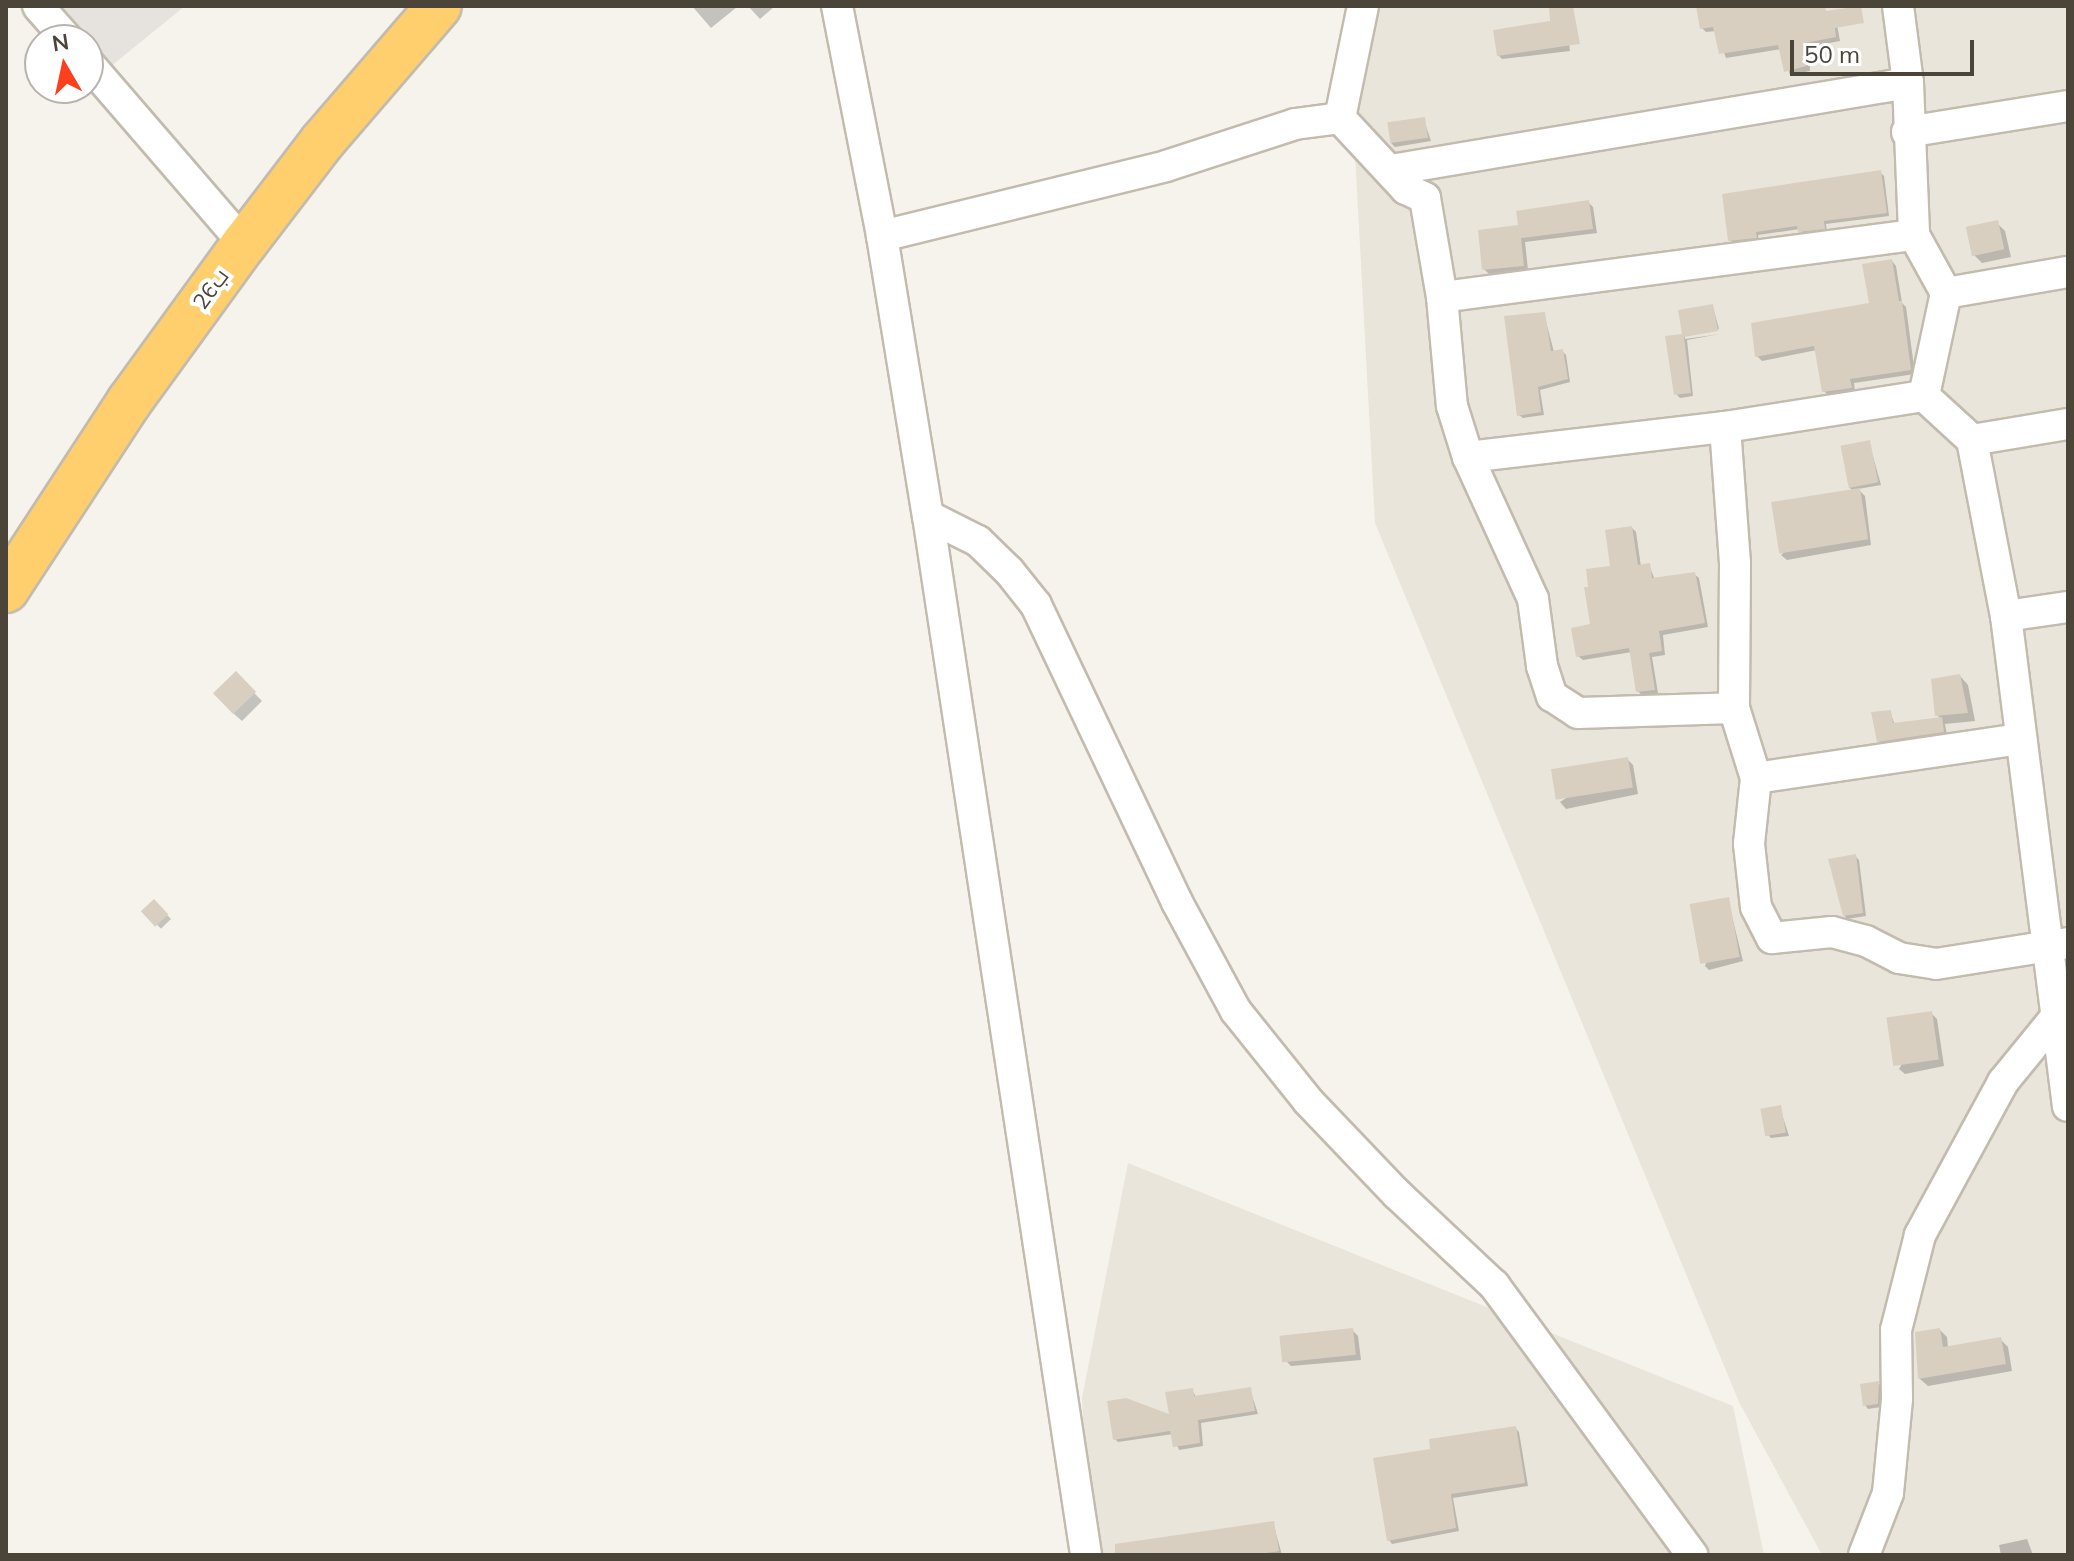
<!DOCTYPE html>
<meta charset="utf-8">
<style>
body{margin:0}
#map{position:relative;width:2074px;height:1561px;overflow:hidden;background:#f6f3ec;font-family:Mulish,Cairo,sans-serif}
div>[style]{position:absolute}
.residential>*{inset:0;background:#eae5da}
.industrial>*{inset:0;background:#e6e2dd}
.shadow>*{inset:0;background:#0003;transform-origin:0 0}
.building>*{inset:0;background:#d8cfc1;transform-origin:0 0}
.roads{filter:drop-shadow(2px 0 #c2bbae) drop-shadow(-2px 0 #c2bbae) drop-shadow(0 2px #c2bbae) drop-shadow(0 -2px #c2bbae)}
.minor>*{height:30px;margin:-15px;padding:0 15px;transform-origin:15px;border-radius:15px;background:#fff}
.highway>*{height:44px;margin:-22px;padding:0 22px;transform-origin:22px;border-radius:22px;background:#ffcf6e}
span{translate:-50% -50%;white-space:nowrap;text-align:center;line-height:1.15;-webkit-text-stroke:8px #fff;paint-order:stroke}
.street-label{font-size:22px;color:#4b4439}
.frame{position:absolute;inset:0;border:8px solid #4b4439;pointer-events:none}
.north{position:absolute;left:24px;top:24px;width:80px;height:80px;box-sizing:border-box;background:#fff;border:2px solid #b7b4b0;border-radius:50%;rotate:351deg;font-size:22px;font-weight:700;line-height:32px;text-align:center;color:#4b4439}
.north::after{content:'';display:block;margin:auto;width:28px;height:36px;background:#fc3f1d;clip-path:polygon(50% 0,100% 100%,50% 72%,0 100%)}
.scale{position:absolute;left:1790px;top:40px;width:184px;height:36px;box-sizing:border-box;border:4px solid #4b4439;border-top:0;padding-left:10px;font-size:24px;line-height:28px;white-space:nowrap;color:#4b4439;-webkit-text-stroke:6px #fff;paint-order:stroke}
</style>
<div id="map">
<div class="residential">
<i style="clip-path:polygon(1347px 6px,2068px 6px,2068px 1555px,1822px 1555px,1739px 1402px,1375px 523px)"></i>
<i style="clip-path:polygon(1128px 1163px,1733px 1406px,1764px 1555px,1090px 1555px,1082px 1398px)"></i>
</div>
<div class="industrial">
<i style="clip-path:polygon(58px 6px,185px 6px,110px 67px)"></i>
</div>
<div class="shadow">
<i style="clip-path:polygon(692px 6px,736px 6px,737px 7px,711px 28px)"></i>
<i style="clip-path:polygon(748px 6px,775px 6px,760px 19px)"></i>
<i style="clip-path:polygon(1698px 6px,1790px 6px,1836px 19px,1840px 41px,1809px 47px,1810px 71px,1790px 75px,1781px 49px,1726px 58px,1716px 31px,1706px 32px,1702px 28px)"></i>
<i style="clip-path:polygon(1567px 24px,1570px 51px,1502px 59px,1498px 55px)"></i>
<i style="clip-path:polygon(1424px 120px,1431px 141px,1395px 147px,1391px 143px)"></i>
<i style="clip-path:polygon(1880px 172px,1884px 176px,1889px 216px,1826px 224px,1827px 232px,1804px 235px,1800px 229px,1758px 235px,1759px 241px,1734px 244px,1730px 240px)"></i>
<i style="clip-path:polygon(1588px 202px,1593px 207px,1597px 233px,1525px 242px,1528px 270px,1489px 274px,1484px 269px,1520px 227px)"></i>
<i style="clip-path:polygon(1997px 223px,2005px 231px,2011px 257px,1982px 263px,1974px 255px)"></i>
<i style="clip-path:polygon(1892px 261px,1896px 266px,1902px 303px,1906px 307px,1915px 374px,1854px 383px,1855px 392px,1829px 396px,1824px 391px,1817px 350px,1762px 361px,1757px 356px,1871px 305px)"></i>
<i style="clip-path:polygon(1713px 307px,1719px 329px,1685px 335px,1685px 339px,1720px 334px,1687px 340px,1693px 396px,1680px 398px,1676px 394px,1667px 338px,1684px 335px,1681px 312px)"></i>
<i style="clip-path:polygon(1544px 314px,1554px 352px,1562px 351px,1566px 355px,1570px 382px,1540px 390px,1544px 415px,1523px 418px,1519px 415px)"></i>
<i style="clip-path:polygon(1869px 442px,1881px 485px,1858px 489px,1865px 496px,1871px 545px,1787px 560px,1781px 555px,1853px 491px,1849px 487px)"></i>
<i style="clip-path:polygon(1632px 528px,1636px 532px,1641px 567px,1649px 565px,1655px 580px,1694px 574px,1699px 578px,1708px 627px,1663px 635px,1665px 655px,1652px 657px,1658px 693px,1642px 696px,1638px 691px,1632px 652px,1583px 660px,1578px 656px,1612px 568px)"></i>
<i style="clip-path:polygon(236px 674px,262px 701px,242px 721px,233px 713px)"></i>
<i style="clip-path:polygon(1960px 676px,1968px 685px,1975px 721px,1945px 724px,1947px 735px,1883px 745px,1879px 741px,1890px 712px,1895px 725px,1941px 719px,1937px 715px)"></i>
<i style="clip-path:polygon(1627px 759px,1633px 765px,1638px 794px,1566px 809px,1560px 802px)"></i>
<i style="clip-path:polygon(1855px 856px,1859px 860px,1866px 916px,1847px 919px,1844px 915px)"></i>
<i style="clip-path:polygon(1728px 900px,1743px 961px,1709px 970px,1705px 966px)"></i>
<i style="left:154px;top:902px;width:24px;height:14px;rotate:45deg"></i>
<i style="clip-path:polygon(1931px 1013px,1937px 1019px,1944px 1066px,1905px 1074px,1899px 1069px)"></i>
<i style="clip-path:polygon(1780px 1108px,1789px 1136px,1771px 1138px,1767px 1134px)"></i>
<i style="clip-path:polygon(1352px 1330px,1358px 1336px,1361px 1360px,1291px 1366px,1285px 1360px)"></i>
<i style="clip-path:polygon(1940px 1330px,1947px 1337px,1948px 1348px,2000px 1339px,2008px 1347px,2012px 1371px,1928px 1386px,1920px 1379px)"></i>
<i style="clip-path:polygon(1878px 1383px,1882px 1387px,1881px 1407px,1868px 1409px,1865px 1405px)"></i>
<i style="clip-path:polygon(1250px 1389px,1258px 1414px,1201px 1423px,1203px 1446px,1179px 1450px,1173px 1434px,1118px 1442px,1115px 1439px,1171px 1417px,1192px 1390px,1196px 1397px)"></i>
<i style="clip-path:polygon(1515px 1428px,1519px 1432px,1528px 1486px,1453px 1498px,1459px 1531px,1392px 1544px,1389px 1540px,1433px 1450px)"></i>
<i style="clip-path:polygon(1273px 1523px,1282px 1555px,1130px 1555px)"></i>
<i style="clip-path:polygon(2027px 1539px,2033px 1555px,2001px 1555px,1999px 1545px)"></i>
</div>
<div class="building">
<i style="clip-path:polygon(1549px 6px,1573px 6px,1580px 44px,1497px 56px,1493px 30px,1550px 21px)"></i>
<i style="clip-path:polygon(1696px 6px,1825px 6px,1826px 11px,1861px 6px,1864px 23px,1835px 28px,1836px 37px,1805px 43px,1806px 66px,1784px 72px,1778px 45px,1719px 54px,1713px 27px,1700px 29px)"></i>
<i style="left:1425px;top:117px;width:21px;height:38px;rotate:82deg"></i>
<i style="clip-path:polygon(1881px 170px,1887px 213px,1824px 221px,1825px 229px,1798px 232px,1797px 226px,1756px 232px,1757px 238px,1728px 241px,1722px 194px)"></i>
<i style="clip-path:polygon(1589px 200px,1593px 229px,1521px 238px,1524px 266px,1482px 270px,1478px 230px,1518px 225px,1516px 211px)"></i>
<i style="left:1998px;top:220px;width:30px;height:33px;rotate:78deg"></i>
<i style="clip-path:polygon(1892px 259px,1899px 301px,1902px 301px,1911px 370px,1850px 379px,1852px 388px,1822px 392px,1814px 346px,1755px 357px,1751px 323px,1869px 303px,1862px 264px)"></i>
<i style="clip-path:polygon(1713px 304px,1718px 331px,1684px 337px,1691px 393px,1674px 395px,1665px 336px,1682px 334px,1678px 310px)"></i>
<i style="clip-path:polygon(1545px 312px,1551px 351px,1563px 349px,1568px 379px,1538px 387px,1541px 412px,1517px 416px,1504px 316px)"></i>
<i style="left:1870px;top:440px;width:43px;height:30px;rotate:79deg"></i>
<i style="left:1860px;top:488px;width:52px;height:90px;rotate:81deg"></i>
<i style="clip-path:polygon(1632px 526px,1638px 565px,1650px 563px,1652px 578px,1695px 572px,1705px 623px,1659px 631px,1662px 651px,1649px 653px,1655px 690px,1636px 692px,1629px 648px,1576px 657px,1571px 628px,1590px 624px,1584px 587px,1588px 587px,1586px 569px,1610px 566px,1605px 530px)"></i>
<i style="left:236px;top:671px;width:29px;height:32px;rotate:46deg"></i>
<i style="clip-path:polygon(1960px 674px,1968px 713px,1935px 716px,1931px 679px)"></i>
<i style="clip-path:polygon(1891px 710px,1893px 723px,1942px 717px,1944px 732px,1877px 742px,1871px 712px)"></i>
<i style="left:1628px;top:757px;width:31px;height:78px;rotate:81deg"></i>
<i style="clip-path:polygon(1856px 854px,1863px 913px,1843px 916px,1828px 859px)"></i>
<i style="left:1729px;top:897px;width:61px;height:40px;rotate:80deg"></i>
<i style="left:154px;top:899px;width:21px;height:18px;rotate:47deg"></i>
<i style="left:1932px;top:1011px;width:49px;height:46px;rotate:82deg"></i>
<i style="left:1781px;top:1105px;width:28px;height:21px;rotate:80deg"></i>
<i style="left:1353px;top:1328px;width:27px;height:74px;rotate:84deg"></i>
<i style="clip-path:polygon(1940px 1328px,1943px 1347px,2001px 1337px,2006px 1364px,1918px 1379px,1915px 1332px)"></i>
<i style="clip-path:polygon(1879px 1381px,1878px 1404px,1863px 1406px,1860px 1384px)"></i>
<i style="clip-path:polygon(1251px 1387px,1255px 1411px,1198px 1420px,1200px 1443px,1173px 1447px,1170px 1431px,1113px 1440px,1107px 1401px,1126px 1398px,1169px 1414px,1165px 1392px,1193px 1388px,1194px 1396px)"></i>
<i style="clip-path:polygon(1516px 1426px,1525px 1483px,1451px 1494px,1456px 1528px,1387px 1541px,1373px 1458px,1430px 1449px,1429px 1439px)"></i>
<i style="clip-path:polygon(1274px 1521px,1279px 1551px,1254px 1555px,1115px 1555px,1115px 1544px)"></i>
</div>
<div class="roads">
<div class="minor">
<i style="left:38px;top:6px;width:45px;rotate:48.6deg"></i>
<i style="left:837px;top:6px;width:234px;rotate:78.9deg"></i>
<i style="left:882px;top:236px;width:284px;rotate:80.7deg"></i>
<i style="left:928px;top:516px;width:1051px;rotate:81.35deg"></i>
<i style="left:1898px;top:6px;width:78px;rotate:82.6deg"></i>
<i style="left:1908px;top:83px;width:152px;rotate:87.7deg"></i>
<i style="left:1914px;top:235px;width:66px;rotate:61.1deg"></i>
<i style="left:1946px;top:293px;width:105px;rotate:102.1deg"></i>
<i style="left:1924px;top:396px;width:65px;rotate:42.5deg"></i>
<i style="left:1972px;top:440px;width:179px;rotate:79.1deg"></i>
<i style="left:2006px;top:616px;width:494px;rotate:82.8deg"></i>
<i style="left:88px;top:63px;width:239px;rotate:49.2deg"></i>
<i style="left:1340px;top:118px;width:97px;rotate:47.1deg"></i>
<i style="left:1406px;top:189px;width:21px;rotate:25deg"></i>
<i style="left:1425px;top:198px;width:100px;rotate:80.3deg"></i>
<i style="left:1442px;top:297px;width:109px;rotate:84.8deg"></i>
<i style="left:1452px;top:406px;width:53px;rotate:72.6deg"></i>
<i style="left:1468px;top:457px;width:156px;rotate:65.4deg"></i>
<i style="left:1533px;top:599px;width:68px;rotate:82.3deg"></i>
<i style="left:1542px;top:666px;width:32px;rotate:72deg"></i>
<i style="left:1552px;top:696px;width:31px;rotate:33deg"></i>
<i style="left:1578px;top:713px;width:156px;rotate:-1.8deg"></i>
<i style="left:1907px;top:132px;width:163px;rotate:-9.2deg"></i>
<i style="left:1391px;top:170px;width:524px;rotate:-9.55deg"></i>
<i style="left:882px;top:236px;width:292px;rotate:-13.8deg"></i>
<i style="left:1166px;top:166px;width:136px;rotate:-18deg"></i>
<i style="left:1295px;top:124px;width:45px;rotate:-7.6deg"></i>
<i style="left:1340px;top:118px;width:114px;rotate:-78.4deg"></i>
<i style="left:1946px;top:293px;width:124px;rotate:-9.8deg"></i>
<i style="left:1442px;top:297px;width:476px;rotate:-7.5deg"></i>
<i style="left:1725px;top:427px;width:136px;rotate:85.8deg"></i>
<i style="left:1735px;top:563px;width:145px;rotate:90.4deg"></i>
<i style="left:1734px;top:708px;width:73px;rotate:72.6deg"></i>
<i style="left:1756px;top:778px;width:66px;rotate:96.1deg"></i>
<i style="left:1749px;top:844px;width:63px;rotate:83.7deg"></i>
<i style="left:1756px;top:907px;width:35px;rotate:63deg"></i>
<i style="left:1772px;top:938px;width:60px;rotate:-5.7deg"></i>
<i style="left:1832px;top:932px;width:35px;rotate:15deg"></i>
<i style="left:1866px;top:941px;width:37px;rotate:27deg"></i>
<i style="left:1899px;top:958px;width:37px;rotate:9deg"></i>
<i style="left:1936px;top:964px;width:134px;rotate:-9deg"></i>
<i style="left:1972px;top:440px;width:97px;rotate:-9.5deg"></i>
<i style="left:1468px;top:457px;width:259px;rotate:-6.7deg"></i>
<i style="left:1725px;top:427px;width:201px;rotate:-8.9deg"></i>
<i style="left:928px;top:516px;width:56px;rotate:26.6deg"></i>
<i style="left:978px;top:541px;width:43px;rotate:44.1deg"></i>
<i style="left:1009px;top:571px;width:43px;rotate:51.5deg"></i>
<i style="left:1036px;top:605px;width:329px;rotate:64.6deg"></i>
<i style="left:1177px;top:902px;width:124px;rotate:61.6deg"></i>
<i style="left:1236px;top:1011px;width:115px;rotate:51.3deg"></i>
<i style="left:1308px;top:1101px;width:129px;rotate:46.3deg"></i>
<i style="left:1397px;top:1194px;width:133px;rotate:43.2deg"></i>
<i style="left:1494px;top:1285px;width:335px;rotate:53.7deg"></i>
<i style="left:2006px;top:616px;width:63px;rotate:-8.3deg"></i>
<i style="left:1756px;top:778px;width:268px;rotate:-8.4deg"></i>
<i style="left:1864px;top:1555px;width:66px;rotate:-68.8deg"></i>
<i style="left:1888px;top:1493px;width:94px;rotate:-84.5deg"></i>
<i style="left:1897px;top:1399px;width:69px;rotate:-90.8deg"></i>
<i style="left:1896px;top:1330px;width:98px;rotate:-75.8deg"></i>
<i style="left:1920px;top:1235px;width:174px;rotate:-61.5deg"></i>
<i style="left:2003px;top:1082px;width:84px;rotate:-50.8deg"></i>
</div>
<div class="highway">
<i style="left:6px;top:590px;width:225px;rotate:-56.8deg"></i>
<i style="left:129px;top:402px;width:195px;rotate:-54deg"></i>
<i style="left:244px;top:244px;width:128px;rotate:-52.6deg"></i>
<i style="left:322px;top:142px;width:179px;rotate:-49.3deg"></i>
</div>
</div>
<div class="street-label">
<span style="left:211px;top:289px;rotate:-54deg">26ب</span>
</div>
<div class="frame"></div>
<div class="north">N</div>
<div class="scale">50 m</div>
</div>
